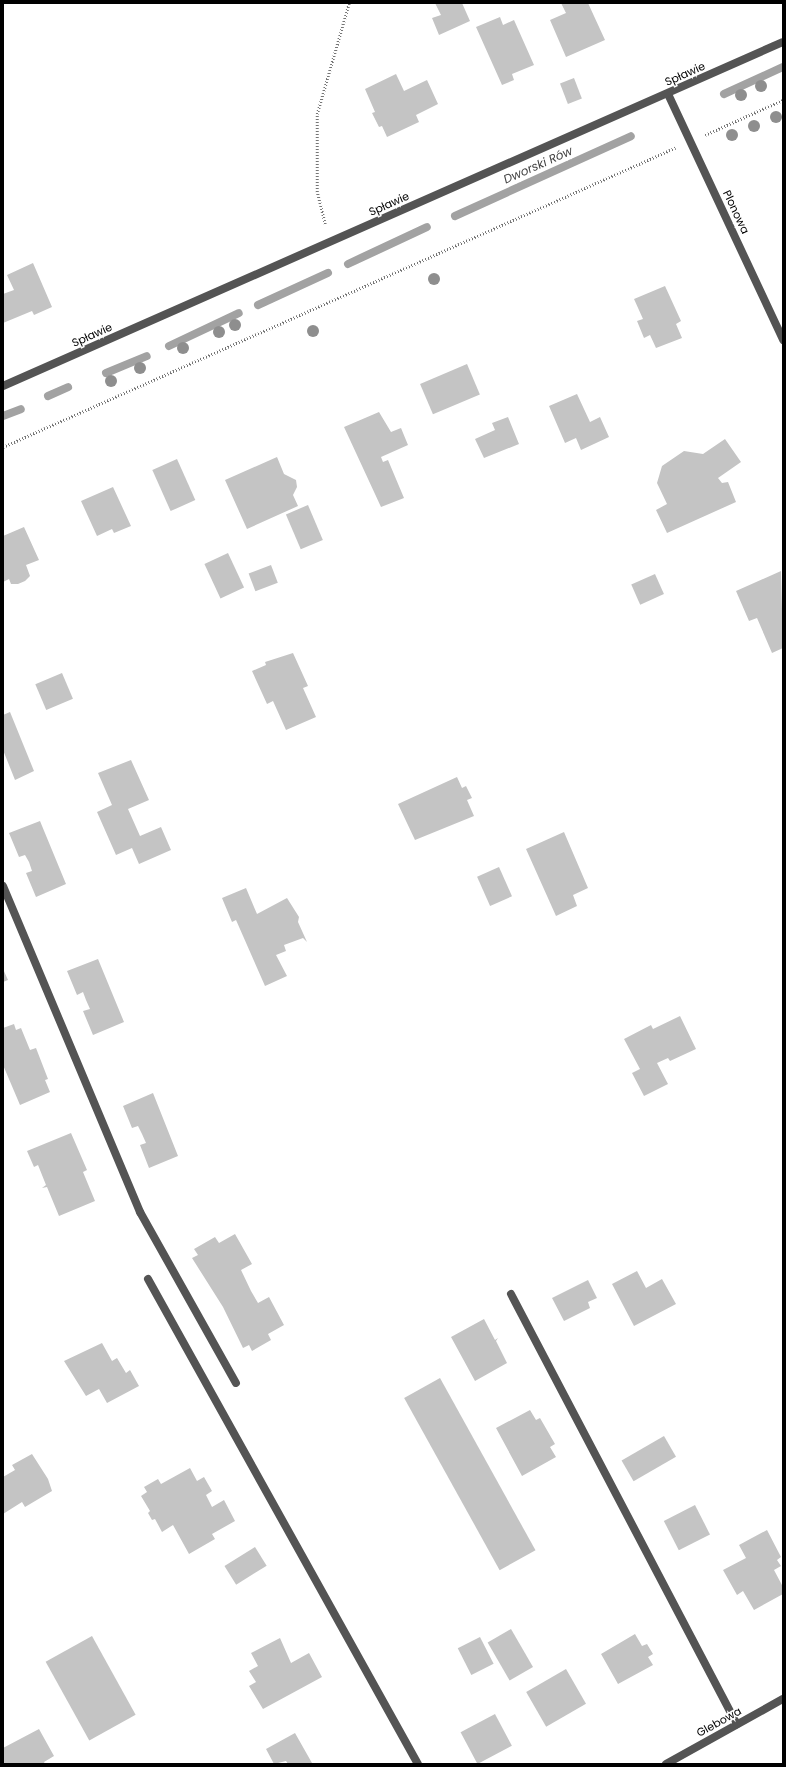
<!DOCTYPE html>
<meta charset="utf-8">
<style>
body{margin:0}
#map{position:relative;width:786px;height:1767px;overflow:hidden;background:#fff;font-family:Poppins,sans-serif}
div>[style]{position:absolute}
.stream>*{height:8px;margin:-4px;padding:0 4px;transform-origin:4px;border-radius:4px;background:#a2a2a2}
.building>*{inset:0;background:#c4c4c4;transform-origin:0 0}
.path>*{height:2.5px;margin-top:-1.25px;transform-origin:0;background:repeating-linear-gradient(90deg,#767676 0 1px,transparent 0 3px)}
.service>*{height:8px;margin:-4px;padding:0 4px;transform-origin:4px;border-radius:4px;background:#545454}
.minor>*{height:8px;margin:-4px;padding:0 4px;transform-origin:4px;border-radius:4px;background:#545454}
.trees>*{width:12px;height:12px;margin:-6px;border-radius:50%;background:#8e8e8e}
span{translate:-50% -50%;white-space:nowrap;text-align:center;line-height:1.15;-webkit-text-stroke:3px #fff;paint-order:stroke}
.street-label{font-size:11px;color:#000}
.water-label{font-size:12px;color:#434343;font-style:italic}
.frame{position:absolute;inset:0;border:4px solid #000;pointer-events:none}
</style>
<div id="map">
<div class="stream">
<i style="left:724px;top:94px;width:65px;rotate:-24.6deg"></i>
<i style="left:455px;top:216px;width:193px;rotate:-24.4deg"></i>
<i style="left:348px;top:264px;width:87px;rotate:-25.1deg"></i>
<i style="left:258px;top:305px;width:77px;rotate:-24.6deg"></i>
<i style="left:169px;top:346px;width:77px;rotate:-25.2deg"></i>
<i style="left:106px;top:373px;width:44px;rotate:-22.5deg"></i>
<i style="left:48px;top:396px;width:22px;rotate:-24deg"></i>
<i style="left:3px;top:416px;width:19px;rotate:-21deg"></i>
</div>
<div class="building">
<i style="clip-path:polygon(435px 3px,462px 3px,470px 21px,439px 35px,432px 18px,441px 15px)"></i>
<i style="clip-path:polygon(561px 3px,588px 3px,605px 40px,566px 57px,550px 20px,566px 13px)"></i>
<i style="clip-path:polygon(500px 17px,503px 25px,514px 20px,534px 65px,512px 74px,514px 80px,502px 85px,476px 27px)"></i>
<i style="clip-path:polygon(396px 74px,404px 91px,427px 80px,438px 104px,416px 115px,419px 122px,387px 137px,382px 126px,379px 127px,372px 113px,375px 112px,365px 89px)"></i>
<i style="left:574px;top:78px;width:22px;height:15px;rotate:69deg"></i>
<i style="clip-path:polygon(33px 263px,52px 307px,34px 315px,32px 311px,3px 323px,3px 294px,14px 290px,7px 275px)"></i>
<i style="clip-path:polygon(665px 286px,681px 321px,676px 324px,682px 338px,656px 348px,650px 335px,644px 338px,637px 321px,643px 319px,634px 299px)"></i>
<i style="left:467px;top:364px;width:33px;height:51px;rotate:67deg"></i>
<i style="clip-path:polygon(577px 394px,590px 422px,600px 417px,609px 437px,581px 450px,576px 438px,565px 443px,549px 406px)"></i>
<i style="clip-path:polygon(379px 412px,391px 432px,401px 428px,408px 445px,381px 457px,383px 462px,388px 460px,404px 498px,381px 507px,344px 427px)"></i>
<i style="clip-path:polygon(508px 417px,519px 444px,484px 458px,475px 439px,495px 430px,492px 423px)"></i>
<i style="clip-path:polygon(725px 439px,741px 462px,718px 478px,722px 483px,728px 482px,736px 502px,667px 533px,656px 510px,667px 504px,657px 483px,662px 466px,684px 451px,703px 454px)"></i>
<i style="clip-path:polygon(277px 457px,284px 474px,296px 480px,297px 487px,293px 495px,298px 506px,247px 529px,225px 480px)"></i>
<i style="left:177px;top:459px;width:45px;height:27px;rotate:66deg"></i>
<i style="clip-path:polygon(113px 487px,131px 526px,114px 533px,112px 529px,97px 536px,81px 501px)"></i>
<i style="left:308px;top:505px;width:38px;height:24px;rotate:67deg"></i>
<i style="clip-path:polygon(24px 527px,39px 560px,26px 565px,30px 576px,25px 581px,18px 584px,11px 584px,9px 579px,3px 582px,3px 536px)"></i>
<i style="left:228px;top:553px;width:38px;height:26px;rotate:65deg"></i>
<i style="left:271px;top:565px;width:19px;height:24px;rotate:69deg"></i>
<i style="clip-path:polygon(781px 571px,783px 648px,772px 653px,757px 618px,749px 621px,736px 591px)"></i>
<i style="left:655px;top:574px;width:22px;height:26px;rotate:66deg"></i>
<i style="clip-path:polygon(293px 653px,308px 686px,303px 688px,316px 717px,286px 730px,273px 701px,267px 704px,252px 671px,266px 665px,265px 662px)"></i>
<i style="left:62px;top:673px;width:28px;height:29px;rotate:67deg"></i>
<i style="clip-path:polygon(10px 712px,34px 771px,15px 780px,3px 750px,3px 715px)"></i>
<i style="clip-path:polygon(131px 760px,149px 800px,128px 809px,140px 836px,161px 827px,171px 850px,139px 864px,132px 848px,116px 855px,97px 812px,112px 805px,98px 773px)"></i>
<i style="clip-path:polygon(457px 777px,462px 788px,466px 786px,472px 798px,467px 800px,474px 816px,415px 840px,398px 804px)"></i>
<i style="clip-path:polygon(40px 821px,66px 884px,36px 897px,26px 873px,32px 871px,29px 862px,25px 855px,19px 857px,9px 833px)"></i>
<i style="clip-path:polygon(564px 832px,588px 888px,573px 895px,577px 906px,556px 916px,526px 849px)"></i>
<i style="left:499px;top:867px;width:32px;height:24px;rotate:66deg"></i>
<i style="clip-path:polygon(246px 888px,257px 914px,287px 898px,299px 917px,298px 922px,307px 942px,303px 938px,284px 945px,286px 951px,276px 955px,287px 976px,265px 986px,236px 920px,232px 922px,222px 898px)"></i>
<i style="clip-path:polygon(98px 959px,124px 1022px,93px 1035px,83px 1011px,90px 1009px,86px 1000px,83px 992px,77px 995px,67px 971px)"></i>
<i style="clip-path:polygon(3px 969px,8px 980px,3px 982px)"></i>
<i style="clip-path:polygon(680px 1016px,696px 1049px,670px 1061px,668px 1058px,657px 1063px,668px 1084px,644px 1096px,632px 1073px,640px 1069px,624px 1039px,651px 1025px,653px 1029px)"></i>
<i style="clip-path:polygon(14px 1024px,16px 1030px,21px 1028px,30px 1050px,36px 1048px,48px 1079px,45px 1080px,50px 1092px,20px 1105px,3px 1065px,3px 1028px)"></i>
<i style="clip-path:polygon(153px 1093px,178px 1156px,149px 1168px,140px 1145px,146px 1143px,142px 1134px,138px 1126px,132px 1128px,123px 1106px)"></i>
<i style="clip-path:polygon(71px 1133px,87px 1170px,83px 1172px,95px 1201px,59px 1216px,47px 1187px,42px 1188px,46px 1185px,38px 1165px,34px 1167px,27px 1151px)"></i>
<i style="clip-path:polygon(235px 1234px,252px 1264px,241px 1270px,251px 1291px,258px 1303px,269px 1297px,284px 1325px,268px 1334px,271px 1340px,252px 1351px,249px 1345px,243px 1348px,223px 1307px,192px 1258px,198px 1255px,194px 1249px,215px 1237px,219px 1243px)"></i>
<i style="clip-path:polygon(637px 1271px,646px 1288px,662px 1279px,676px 1304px,634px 1326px,612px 1284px)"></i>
<i style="clip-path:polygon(588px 1280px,597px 1298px,588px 1302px,590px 1308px,564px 1321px,552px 1298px)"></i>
<i style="clip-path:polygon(484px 1319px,495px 1340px,498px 1338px,496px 1341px,507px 1363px,475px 1381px,451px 1337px)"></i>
<i style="clip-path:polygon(102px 1343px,112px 1361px,117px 1358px,126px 1373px,130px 1370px,139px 1386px,107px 1403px,99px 1389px,86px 1396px,64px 1361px)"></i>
<i style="left:440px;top:1378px;width:197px;height:41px;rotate:61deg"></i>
<i style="clip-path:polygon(530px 1410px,536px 1420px,540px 1418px,555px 1444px,550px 1447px,556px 1457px,522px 1476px,496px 1428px)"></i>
<i style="left:664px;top:1436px;width:24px;height:49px;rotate:60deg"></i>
<i style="clip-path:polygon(32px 1454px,48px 1479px,52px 1491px,25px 1507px,22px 1502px,3px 1514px,3px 1477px,15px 1470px,12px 1465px)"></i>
<i style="clip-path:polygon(190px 1468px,197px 1481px,204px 1477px,212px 1491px,206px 1495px,212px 1507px,224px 1500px,235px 1521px,212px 1534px,215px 1539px,189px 1554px,173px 1525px,162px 1532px,155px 1519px,152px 1520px,148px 1513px,150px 1511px,141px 1496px,147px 1492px,144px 1487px,158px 1479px,161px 1484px)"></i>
<i style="left:695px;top:1505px;width:33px;height:35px;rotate:63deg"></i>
<i style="clip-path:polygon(767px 1530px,781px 1557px,777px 1560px,781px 1566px,774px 1570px,783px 1587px,783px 1594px,754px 1610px,743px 1591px,737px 1595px,723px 1570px,746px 1558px,739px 1545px)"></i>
<i style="left:255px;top:1547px;width:22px;height:36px;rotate:58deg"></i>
<i style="left:511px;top:1629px;width:44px;height:27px;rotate:60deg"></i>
<i style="clip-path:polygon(635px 1634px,642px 1646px,647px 1644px,653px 1654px,648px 1657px,653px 1665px,618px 1684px,601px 1654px)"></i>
<i style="left:92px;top:1636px;width:90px;height:53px;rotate:61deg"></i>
<i style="left:480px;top:1637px;width:30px;height:25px;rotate:63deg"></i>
<i style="clip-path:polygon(280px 1638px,291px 1663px,309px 1653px,322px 1677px,263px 1709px,249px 1686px,256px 1682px,249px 1671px,258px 1666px,251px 1653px)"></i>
<i style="left:566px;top:1669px;width:40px;height:46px;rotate:60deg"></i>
<i style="left:495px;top:1714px;width:36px;height:39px;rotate:62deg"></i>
<i style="clip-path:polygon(39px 1729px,54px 1756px,44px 1762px,45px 1764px,3px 1764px,3px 1748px)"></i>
<i style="clip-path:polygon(295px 1733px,312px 1763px,288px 1764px,286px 1761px,274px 1764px,266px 1749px)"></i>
</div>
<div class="path">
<i style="left:705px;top:135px;width:85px;rotate:-24.2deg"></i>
<i style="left:325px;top:224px;width:33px;rotate:-104deg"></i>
<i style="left:317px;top:192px;width:78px;rotate:-90deg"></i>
<i style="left:317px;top:114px;width:116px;rotate:-73.9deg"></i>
<i style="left:3px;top:447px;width:736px;rotate:-23.99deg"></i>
</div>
<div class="service">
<i style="left:3px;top:886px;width:354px;rotate:67.2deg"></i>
<i style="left:140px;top:1212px;width:196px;rotate:60.7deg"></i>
<i style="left:148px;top:1279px;width:555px;rotate:60.9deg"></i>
<i style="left:511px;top:1294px;width:486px;rotate:62.3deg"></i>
</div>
<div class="minor">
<i style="left:668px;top:94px;width:272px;rotate:64.9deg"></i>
<i style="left:3px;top:386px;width:852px;rotate:-23.8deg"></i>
<i style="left:666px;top:1764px;width:134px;rotate:-29.1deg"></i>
</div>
<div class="trees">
<i style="left:761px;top:86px"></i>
<i style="left:741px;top:95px"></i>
<i style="left:776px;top:117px"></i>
<i style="left:754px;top:126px"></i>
<i style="left:732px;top:135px"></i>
<i style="left:434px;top:279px"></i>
<i style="left:235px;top:325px"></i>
<i style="left:313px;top:331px"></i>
<i style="left:219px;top:332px"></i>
<i style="left:183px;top:348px"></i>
<i style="left:140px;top:368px"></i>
<i style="left:111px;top:381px"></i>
</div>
<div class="street-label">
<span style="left:685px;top:74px;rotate:-24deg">Spławie</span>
<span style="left:389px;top:204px;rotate:-24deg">Spławie</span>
<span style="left:736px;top:212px;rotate:65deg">Plonowa</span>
<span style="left:92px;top:335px;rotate:-24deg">Spławie</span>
<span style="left:719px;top:1722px;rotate:-29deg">Glebowa</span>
</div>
<div class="water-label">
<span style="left:538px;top:165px;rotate:-24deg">Dworski Rów</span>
</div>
<div class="frame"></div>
</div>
